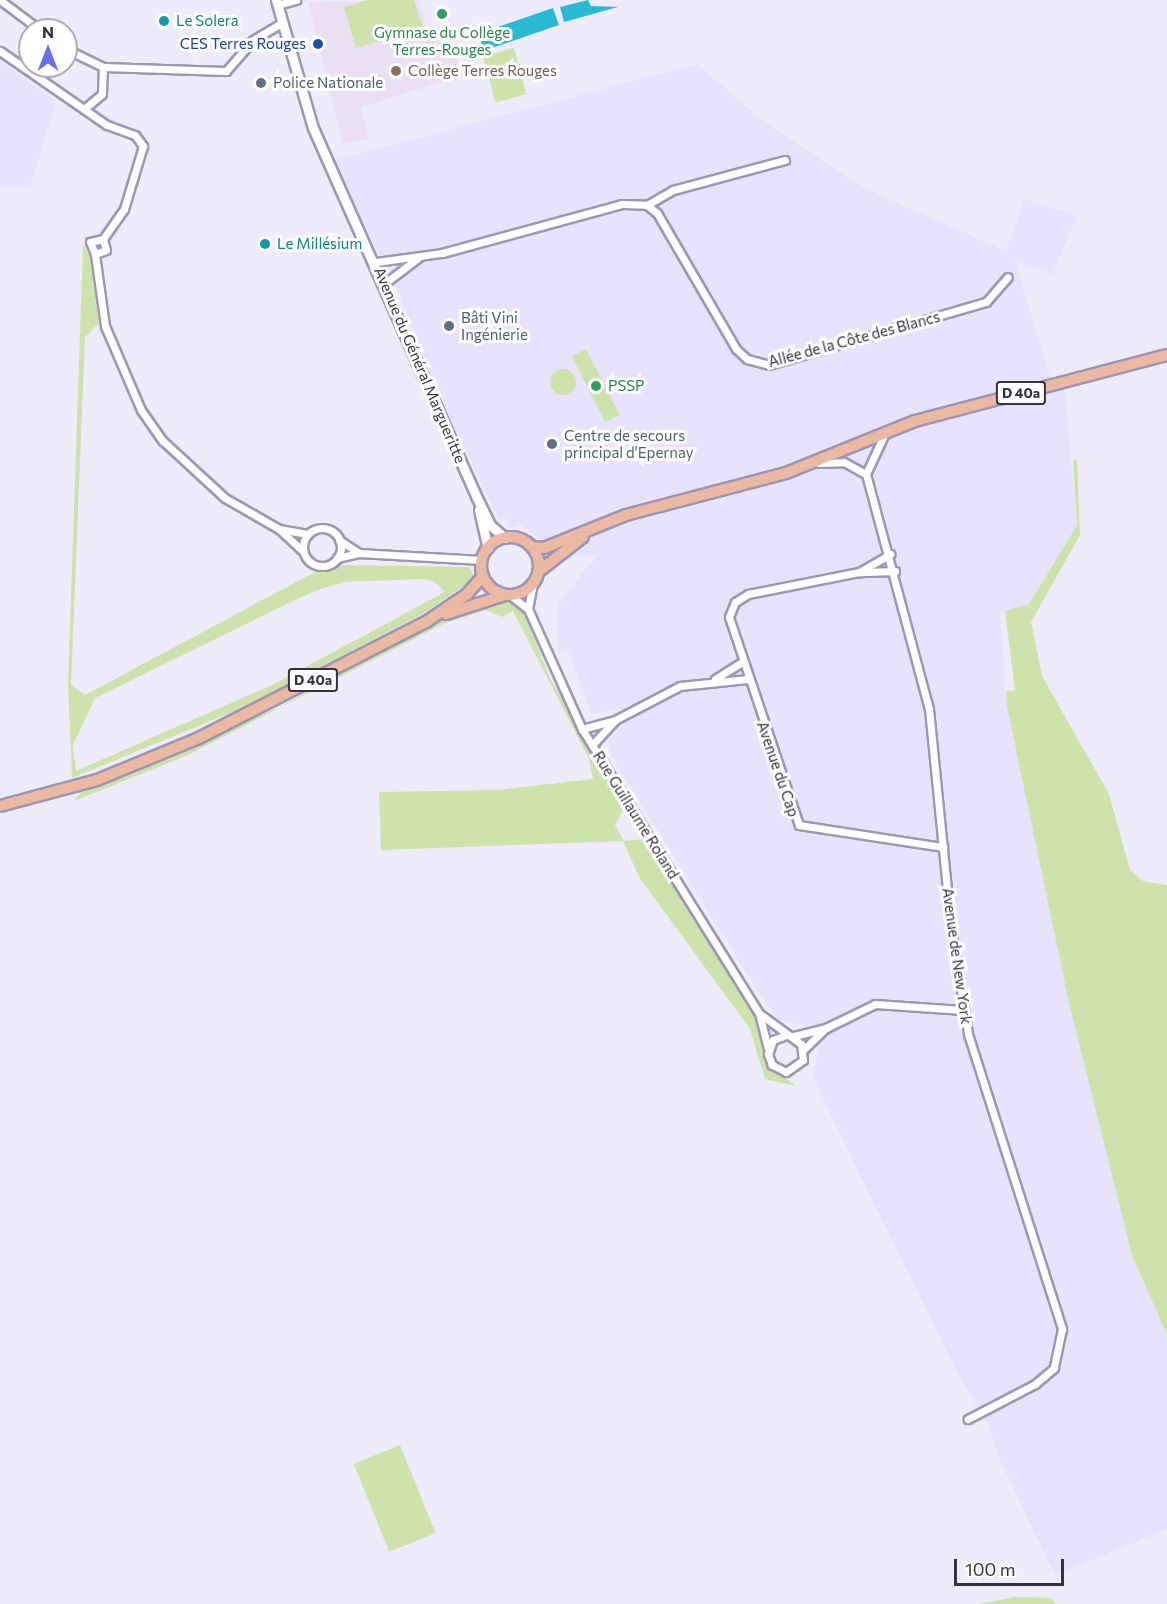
<!DOCTYPE html>
<meta charset="utf-8">
<style>
body{margin:0}
#map{position:relative;width:1167px;height:1604px;overflow:hidden;background:#eeecfa;font-family:Commissioner,sans-serif}
div>[style]{position:absolute}
.built>*{inset:0;background:#e8e3fc}
.education>*{inset:0;background:#ebdff3}
.green>*{inset:0;background:#cde3ab;transform-origin:0 0}
.round{border-radius:50%}
.water>*{inset:0;background:#28bad2;transform-origin:0 0}
.roads{filter:drop-shadow(2px 0 #9d96b6) drop-shadow(-2px 0 #9d96b6) drop-shadow(0 2px #9d96b6) drop-shadow(0 -2px #9d96b6)}
.minor>*{height:7px;margin:-3.5px;padding:0 3.5px;transform-origin:3.5px;border-radius:3.5px;background:#fff}
.minor>.ring{margin:-3.5px;padding:0;box-sizing:content-box;background:none;border:7px solid #fff;border-radius:50%}
.tertiary>*{height:9px;margin:-4.5px;padding:0 4.5px;transform-origin:4.5px;border-radius:4.5px;background:#fff}
.primary>*{height:10px;margin:-5px;padding:0 5px;transform-origin:5px;border-radius:5px;background:#ecb9a3}
.primary>.ring{margin:-5px;padding:0;box-sizing:content-box;background:none;border:10px solid #ecb9a3;border-radius:50%}
.dots>*{width:16px;height:16px;translate:-50% -50%;box-sizing:border-box;border:3px solid #fff;border-radius:50%}
span{translate:-50% -50%;white-space:nowrap;text-align:center;line-height:1.15;-webkit-text-stroke:6px #fff;paint-order:stroke}
.shield-label span{padding:2px 4px;background:#fff;border:2px solid;border-radius:4px;-webkit-text-stroke-width:0}
.shield-label{font-size:14px;color:#34323f;font-weight:700}
.culture-label{font-size:15px;color:#0d838f}
.left{translate:0 -50%;text-align:left}
.leisure-label{font-size:15px;color:#27864d}
.transit-label{font-size:15px;color:#164399}
.right{translate:-100% -50%;text-align:right}
.education-label{font-size:15px;color:#785e54}
.service-label{font-size:15px;color:#4e5e75}
.street-label{font-size:15px;color:#34323f}
.north{position:absolute;left:18px;top:18px;width:60px;height:60px;box-sizing:border-box;background:#fff;border:2px solid #aeadb2;border-radius:50%;rotate:0deg;font-size:16px;font-weight:700;line-height:24px;text-align:center;color:#34323f}
.north::after{content:'';display:block;margin:auto;width:21px;height:27px;background:#666fe8;clip-path:polygon(50% 0,100% 100%,50% 72%,0 100%)}
.scale{position:absolute;left:954px;top:1559px;width:110px;height:27px;box-sizing:border-box;border:3px solid #34323f;border-top:0;padding-left:8px;font-size:18px;line-height:21px;white-space:nowrap;color:#34323f;-webkit-text-stroke:4px #fff;paint-order:stroke}
</style>
<div id="map">
<div class="built">
<i style="clip-path:polygon(0 60px,56px 102px,31px 185px,0 185px)"></i>
<i style="clip-path:polygon(697px 64px,762px 120px,861px 187px,1006px 251px,1024px 199px,1077px 216px,1053px 274px,1015px 261px,1049px 374px,1065px 391px,1077px 525px,1029px 604px,1000px 613px,1007px 707px,1069px 1003px,1132px 1255px,1167px 1335px,1167px 1529px,1055px 1575px,1000px 1461px,988px 1424px,961px 1380px,826px 1106px,813px 1075px,819px 1049px,803px 1025px,779px 1020px,761px 996px,612px 758px,607px 741px,626px 721px,619px 708px,592px 715px,567px 648px,558px 651px,558px 604px,598px 554px,564px 560px,517px 520px,520px 526px,509px 528px,506px 518px,500px 521px,443px 404px,401px 298px,332px 161px)"></i>
</div>
<div class="education">
<i style="clip-path:polygon(419px 0,428px 36px,447px 31px,463px 75px,361px 107px,369px 139px,343px 143px,308px 2px)"></i>
</div>
<div class="green">
<i style="clip-path:polygon(368px 0,414px 0,423px 28px,356px 48px,344px 7px)"></i>
<i style="left:514px;top:48px;width:48px;height:32px;rotate:75deg"></i>
<i style="clip-path:polygon(evenodd,83px 245px,91px 258px,99px 323px,85px 337px,71px 685px,85px 695px,315px 572px,344px 565px,469px 567px,475px 578px,424px 613px,247px 706px,72px 778px,68px 684px,83px 245px,423px 579px,434px 581px,445px 592px,274px 684px,76px 771px,73px 745px,95px 698px,314px 591px,344px 582px,423px 579px)"></i>
<i style="left:586px;top:349px;width:74px;height:16px;rotate:63deg"></i>
<i class="round" style="left:550px;top:369px;width:26px;height:26px"></i>
<i style="clip-path:polygon(1077px 460px,1080px 535px,1031px 622px,1042px 676px,1109px 794px,1130px 870px,1143px 881px,1167px 885px,1167px 1335px,1132px 1255px,1069px 1003px,1007px 707px,1006px 691px,1015px 690px,1005px 611px,1029px 604px,1077px 525px,1073px 461px)"></i>
<i style="clip-path:polygon(496px 597px,514px 601px,523px 611px,551px 680px,625px 806px,615px 825px,624px 841px,645px 839px,757px 1017px,765px 1064px,796px 1086px,765px 1079px,750px 1029px,639px 877px,623px 841px,381px 850px,379px 792px,498px 790px,593px 779px,589px 759px,513px 611px,502px 617px,486px 610px,443px 624px,188px 755px,74px 801px,81px 792px,280px 707px,440px 619px)"></i>
<i style="left:400px;top:1445px;width:95px;height:50px;rotate:68deg"></i>
<i style="clip-path:polygon(1015px 1597px,1051px 1598px,1056px 1604px,978px 1604px)"></i>
</div>
<div class="water">
<i style="clip-path:polygon(588px 0,591px 6px,618px 7px,564px 22px,560px 7px)"></i>
<i style="left:553px;top:8px;width:18px;height:79px;rotate:71deg"></i>
</div>
<div class="roads">
<div class="minor">
<i style="left:0;top:0;width:50px;rotate:36.9deg"></i>
<i style="left:277px;top:5px;width:20px;rotate:-15deg"></i>
<i style="left:66px;top:49px;width:41px;rotate:25.9deg"></i>
<i style="left:103px;top:67px;width:123px;rotate:1.9deg"></i>
<i style="left:226px;top:71px;width:41px;rotate:-48.9deg"></i>
<i style="left:253px;top:40px;width:33px;rotate:-31deg"></i>
<i style="left:0;top:51px;width:130px;rotate:34.7deg"></i>
<i style="left:107px;top:125px;width:30px;rotate:20deg"></i>
<i style="left:135px;top:135px;width:14px;rotate:54deg"></i>
<i style="left:143px;top:146px;width:66px;rotate:106.8deg"></i>
<i style="left:124px;top:209px;width:37px;rotate:125deg"></i>
<i style="left:103px;top:239px;width:13px;rotate:167deg"></i>
<i style="left:90px;top:242px;width:13px;rotate:67deg"></i>
<i style="left:84px;top:109px;width:23px;rotate:-40deg"></i>
<i style="left:102px;top:94px;width:27px;rotate:-88deg"></i>
<i style="left:647px;top:205px;width:30px;rotate:-30deg"></i>
<i style="left:673px;top:190px;width:116px;rotate:-15deg"></i>
<i style="left:103px;top:239px;width:11px;rotate:75deg"></i>
<i style="left:106px;top:250px;width:12px;rotate:160deg"></i>
<i style="left:95px;top:254px;width:73px;rotate:82.1deg"></i>
<i style="left:105px;top:326px;width:91px;rotate:66.8deg"></i>
<i style="left:141px;top:410px;width:38px;rotate:55deg"></i>
<i style="left:163px;top:441px;width:84px;rotate:42.6deg"></i>
<i style="left:225px;top:498px;width:62px;rotate:29.9deg"></i>
<i style="left:279px;top:529px;width:29px;rotate:10deg"></i>
<i style="left:376px;top:262px;width:67px;rotate:-7.8deg"></i>
<i style="left:442px;top:253px;width:187px;rotate:-15.2deg"></i>
<i style="left:622px;top:204px;width:25px;rotate:2deg"></i>
<i style="left:647px;top:205px;width:13px;rotate:39deg"></i>
<i style="left:657px;top:213px;width:157px;rotate:59.8deg"></i>
<i style="left:736px;top:349px;width:15px;rotate:42deg"></i>
<i style="left:747px;top:359px;width:23px;rotate:15deg"></i>
<i style="left:769px;top:365px;width:226px;rotate:-16.2deg"></i>
<i style="left:986px;top:302px;width:33px;rotate:-49deg"></i>
<i style="left:385px;top:283px;width:41px;rotate:-37.1deg"></i>
<i style="left:819px;top:463px;width:25px;rotate:-2deg"></i>
<i style="left:844px;top:462px;width:25px;rotate:29deg"></i>
<i style="left:866px;top:474px;width:43px;rotate:-65.2deg"></i>
<i style="left:866px;top:474px;width:243px;rotate:75deg"></i>
<i style="left:929px;top:709px;width:212px;rotate:84.3deg"></i>
<i style="left:950px;top:920px;width:115px;rotate:81deg"></i>
<i style="left:968px;top:1034px;width:310px;rotate:72.3deg"></i>
<i style="left:1062px;top:1329px;width:40px;rotate:102deg"></i>
<i style="left:1054px;top:1368px;width:25px;rotate:140deg"></i>
<i style="left:1035px;top:1384px;width:76px;rotate:152.4deg"></i>
<i class="ring" style="left:303px;top:528px;width:31px;height:31px"></i>
<i style="left:279px;top:529px;width:33px;rotate:43deg"></i>
<i style="left:339px;top:540px;width:24px;rotate:33deg"></i>
<i style="left:337px;top:558px;width:23px;rotate:-13deg"></i>
<i style="left:359px;top:553px;width:123px;rotate:3.3deg"></i>
<i style="left:861px;top:571px;width:34px;rotate:-30deg"></i>
<i style="left:895px;top:571px;width:36px;rotate:178deg"></i>
<i style="left:859px;top:572px;width:113px;rotate:168.8deg"></i>
<i style="left:748px;top:594px;width:15px;rotate:148deg"></i>
<i style="left:735px;top:602px;width:16px;rotate:112deg"></i>
<i style="left:729px;top:617px;width:219px;rotate:71.4deg"></i>
<i style="left:799px;top:825px;width:146px;rotate:8.7deg"></i>
<i style="left:510px;top:595px;width:23px;rotate:38deg"></i>
<i style="left:528px;top:609px;width:25px;rotate:-79deg"></i>
<i style="left:528px;top:609px;width:132px;rotate:65.8deg"></i>
<i style="left:582px;top:729px;width:335px;rotate:58.1deg"></i>
<i style="left:759px;top:1013px;width:36px;rotate:76deg"></i>
<i style="left:715px;top:679px;width:31px;rotate:-32deg"></i>
<i style="left:582px;top:729px;width:34px;rotate:-15deg"></i>
<i style="left:615px;top:720px;width:73px;rotate:-27.6deg"></i>
<i style="left:680px;top:686px;width:68px;rotate:-5.9deg"></i>
<i style="left:592px;top:745px;width:34px;rotate:-47deg"></i>
<i style="left:760px;top:1014px;width:51px;rotate:36.2deg"></i>
<i style="left:801px;top:1044px;width:16px;rotate:83deg"></i>
<i style="left:803px;top:1060px;width:21px;rotate:145deg"></i>
<i style="left:786px;top:1072px;width:16px;rotate:-153deg"></i>
<i style="left:772px;top:1065px;width:12px;rotate:-110deg"></i>
<i style="left:768px;top:1054px;width:15px;rotate:-70deg"></i>
<i style="left:773px;top:1040px;width:14px;rotate:-21deg"></i>
<i style="left:794px;top:1036px;width:33px;rotate:-14deg"></i>
<i style="left:803px;top:1050px;width:32px;rotate:-44deg"></i>
<i style="left:826px;top:1028px;width:55px;rotate:-26.1deg"></i>
<i style="left:875px;top:1004px;width:88px;rotate:3.9deg"></i>
</div>
<div class="tertiary">
<i style="left:276px;top:0;width:133px;rotate:73.9deg"></i>
<i style="left:313px;top:128px;width:402px;rotate:66.1deg"></i>
<i style="left:476px;top:496px;width:32px;rotate:64deg"></i>
<i style="left:490px;top:525px;width:20px;rotate:41deg"></i>
<i style="left:479px;top:510px;width:39px;rotate:77deg"></i>
</div>
<div class="primary">
<i class="ring" style="left:481px;top:537px;width:48px;height:48px"></i>
<i style="left:532px;top:547px;width:12px;rotate:5deg"></i>
<i style="left:544px;top:548px;width:88px;rotate:-21.9deg"></i>
<i style="left:626px;top:515px;width:165px;rotate:-14.7deg"></i>
<i style="left:786px;top:473px;width:139px;rotate:-22deg"></i>
<i style="left:915px;top:421px;width:260px;rotate:-14.7deg"></i>
<i style="left:538px;top:572px;width:57px;rotate:-37.9deg"></i>
<i style="left:446px;top:614px;width:62px;rotate:-17.9deg"></i>
<i style="left:0;top:806px;width:100px;rotate:-15deg"></i>
<i style="left:97px;top:780px;width:110px;rotate:-22.4deg"></i>
<i style="left:199px;top:738px;width:255px;rotate:-27.1deg"></i>
<i style="left:426px;top:622px;width:50px;rotate:-34.3deg"></i>
<i style="left:467px;top:594px;width:24px;rotate:-48deg"></i>
</div>
</div>
<div class="dots">
<i style="left:442px;top:14px;background:#2e9e5b"></i>
<i style="left:164px;top:21px;background:#0f9aa8"></i>
<i style="left:318px;top:44px;background:#1a4fb4"></i>
<i style="left:396px;top:71px;background:#8d6e63"></i>
<i style="left:261px;top:83px;background:#5c6f8a"></i>
<i style="left:265px;top:244px;background:#0f9aa8"></i>
<i style="left:449px;top:326px;background:#5c6f8a"></i>
<i style="left:596px;top:386px;background:#2e9e5b"></i>
<i style="left:552px;top:444px;background:#5c6f8a"></i>
</div>
<div class="shield-label">
<span style="left:1021px;top:393px">D 40a</span>
<span style="left:313px;top:680px">D 40a</span>
</div>
<div class="culture-label">
<span class="left" style="left:176px;top:21px">Le Solera</span>
<span class="left" style="left:277px;top:244px">Le Millésium</span>
</div>
<div class="leisure-label">
<span style="left:442px;top:41px">Gymnase du Collège<br>Terres-Rouges</span>
<span class="left" style="left:608px;top:386px">PSSP</span>
</div>
<div class="transit-label">
<span class="right" style="left:306px;top:44px">CES Terres Rouges</span>
</div>
<div class="education-label">
<span class="left" style="left:408px;top:71px">Collège Terres Rouges</span>
</div>
<div class="service-label">
<span class="left" style="left:273px;top:83px">Police Nationale</span>
<span class="left" style="left:461px;top:326px">Bâti Vini<br>Ingénierie</span>
<span class="left" style="left:564px;top:444px">Centre de secours<br>principal d'Epernay</span>
</div>
<div class="street-label">
<span style="left:854px;top:339px;rotate:-15deg">Allée de la Côte des Blancs</span>
<span style="left:420px;top:365px;rotate:67deg">Avenue du Général Margueritte</span>
<span style="left:778px;top:769px;rotate:71deg">Avenue du Cap</span>
<span style="left:636px;top:815px;rotate:58deg">Rue Guillaume Roland</span>
<span style="left:957px;top:956px;rotate:82deg">Avenue de New York</span>
</div>
<div class="north">N</div>
<div class="scale">100 m</div>
</div>
